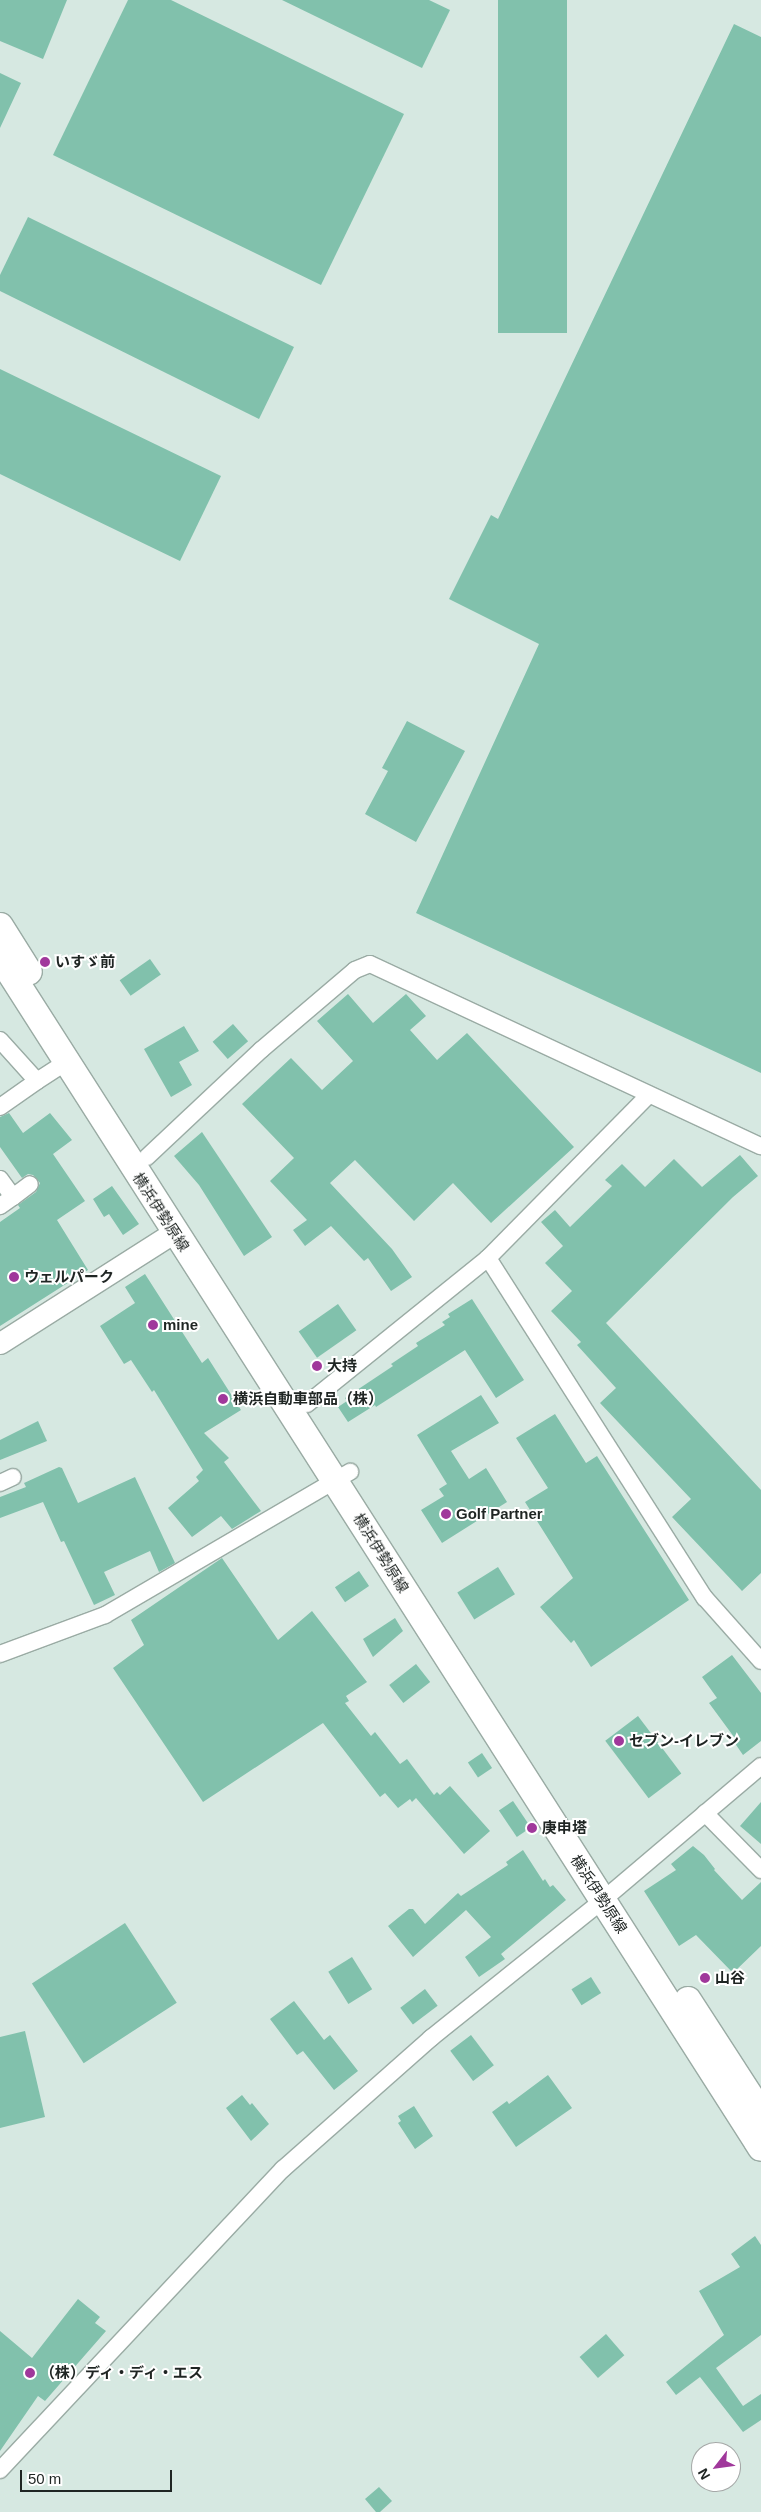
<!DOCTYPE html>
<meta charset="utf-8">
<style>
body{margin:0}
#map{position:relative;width:761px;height:2512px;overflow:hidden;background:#d6e8e1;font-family:Arial,"Noto Sans JP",sans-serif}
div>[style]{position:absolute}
.building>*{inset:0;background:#81c1ac;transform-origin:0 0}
.roads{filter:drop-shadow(1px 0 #9aaba4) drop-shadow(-1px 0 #9aaba4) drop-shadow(0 1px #9aaba4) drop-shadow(0 -1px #9aaba4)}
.minor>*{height:16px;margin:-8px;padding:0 8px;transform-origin:8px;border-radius:8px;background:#fff}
.tertiary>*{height:21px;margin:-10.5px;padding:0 10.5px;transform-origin:10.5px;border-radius:10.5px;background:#fff}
.primary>*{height:26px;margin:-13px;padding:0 13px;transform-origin:13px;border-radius:13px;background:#fff}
.dots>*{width:14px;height:14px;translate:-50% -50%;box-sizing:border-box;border:2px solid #fff;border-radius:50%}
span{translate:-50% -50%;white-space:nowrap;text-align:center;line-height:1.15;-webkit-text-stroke:4px #fff;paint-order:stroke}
.poi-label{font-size:15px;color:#1f2523;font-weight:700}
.left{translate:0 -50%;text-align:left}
.street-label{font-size:15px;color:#1f2523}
.north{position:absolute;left:691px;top:2442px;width:50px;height:50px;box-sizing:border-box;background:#fff;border:1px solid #a5a8a7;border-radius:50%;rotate:240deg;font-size:14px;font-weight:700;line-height:20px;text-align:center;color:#1f2523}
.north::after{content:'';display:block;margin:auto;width:18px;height:22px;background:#a0389b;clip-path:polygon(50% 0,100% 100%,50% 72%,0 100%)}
.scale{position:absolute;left:20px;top:2470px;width:152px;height:22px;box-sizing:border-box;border:2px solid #1f2523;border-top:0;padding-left:6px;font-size:15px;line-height:18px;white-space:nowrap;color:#1f2523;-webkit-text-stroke:4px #fff;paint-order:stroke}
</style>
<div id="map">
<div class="building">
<i style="clip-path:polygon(0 0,67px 0,43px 59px,0 41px)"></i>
<i style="clip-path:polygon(128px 0,171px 0,404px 114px,321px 285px,53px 155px)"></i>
<i style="clip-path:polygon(282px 0,429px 0,450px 10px,422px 68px)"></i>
<i style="left:498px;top:0;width:69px;height:333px"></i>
<i style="clip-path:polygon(734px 24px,761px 37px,761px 1073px,416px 913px,539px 644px,449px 599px,491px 515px,498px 519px)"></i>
<i style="clip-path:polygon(0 73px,21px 83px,0 128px)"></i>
<i style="clip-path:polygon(28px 217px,294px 347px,259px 419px,0 291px,0 275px)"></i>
<i style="clip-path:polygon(0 369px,221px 476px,180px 561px,0 474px)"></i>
<i style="clip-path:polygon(407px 721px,465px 751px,416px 842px,365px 814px,388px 771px,382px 768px)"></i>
<i style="left:150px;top:959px;width:19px;height:37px;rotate:55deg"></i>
<i style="clip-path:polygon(348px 994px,373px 1023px,406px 994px,426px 1016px,410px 1030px,437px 1060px,467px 1033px,574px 1147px,491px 1223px,453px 1183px,414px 1221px,355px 1160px,330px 1183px,392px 1249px,412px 1277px,391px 1291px,368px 1258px,364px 1261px,331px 1226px,305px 1246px,293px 1230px,307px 1220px,270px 1181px,294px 1158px,242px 1104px,291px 1058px,322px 1090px,353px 1061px,317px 1021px)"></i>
<i style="left:233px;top:1024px;width:23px;height:27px;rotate:49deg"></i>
<i style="clip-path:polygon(184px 1026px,199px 1051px,179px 1062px,192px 1085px,171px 1097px,144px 1049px)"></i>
<i style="clip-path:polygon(9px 1113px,23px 1133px,50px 1113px,72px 1140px,53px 1154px,85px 1201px,57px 1220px,88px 1270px,0 1326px,0 1222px,20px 1208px,18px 1205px,36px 1192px,40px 1183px,33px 1175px,28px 1174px,22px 1178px,0 1147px,0 1117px)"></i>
<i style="clip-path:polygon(202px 1132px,272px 1237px,244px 1256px,199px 1185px,174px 1156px)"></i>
<i style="clip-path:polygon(740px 1155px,758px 1176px,733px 1197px,606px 1323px,761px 1490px,761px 1573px,742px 1591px,672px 1517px,691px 1499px,600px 1403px,616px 1388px,577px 1345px,581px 1342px,551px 1311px,572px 1291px,545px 1263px,563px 1246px,541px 1222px,555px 1210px,570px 1227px,612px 1186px,605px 1180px,622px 1164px,645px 1187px,674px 1159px,702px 1187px)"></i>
<i style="clip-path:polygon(112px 1186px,139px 1224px,123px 1235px,109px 1214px,104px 1217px,93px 1199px)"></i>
<i style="clip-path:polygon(145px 1274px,202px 1363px,208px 1358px,241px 1410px,204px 1433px,229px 1458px,224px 1462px,261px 1511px,232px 1529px,221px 1516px,192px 1537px,168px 1508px,199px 1481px,196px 1477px,203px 1470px,154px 1390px,152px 1392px,131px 1360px,124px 1364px,100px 1326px,135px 1303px,125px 1287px)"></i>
<i style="clip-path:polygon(472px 1299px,524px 1380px,496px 1398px,465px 1350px,376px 1407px,375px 1405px,348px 1422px,338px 1407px,347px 1401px,345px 1398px,393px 1366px,391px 1364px,418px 1346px,416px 1343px,445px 1325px,442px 1322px,450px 1317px,448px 1314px)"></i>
<i style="left:338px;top:1304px;width:32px;height:48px;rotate:55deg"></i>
<i style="clip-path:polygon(481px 1395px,499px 1423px,451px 1451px,469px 1479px,486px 1468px,507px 1502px,442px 1543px,421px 1510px,444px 1496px,439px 1489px,447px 1484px,417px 1435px)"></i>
<i style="clip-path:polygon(555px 1414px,586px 1463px,597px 1456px,689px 1600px,591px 1667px,574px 1640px,571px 1643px,540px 1607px,573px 1578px,525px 1502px,548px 1488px,516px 1438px)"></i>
<i style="clip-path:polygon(38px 1421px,47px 1441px,0 1460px,0 1440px)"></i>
<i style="clip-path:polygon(59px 1467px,62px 1468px,78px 1503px,135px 1477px,175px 1563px,159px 1572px,150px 1551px,104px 1572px,115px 1595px,94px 1605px,64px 1541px,61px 1542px,43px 1502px,0 1518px,0 1497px,26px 1487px,24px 1483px)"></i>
<i style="clip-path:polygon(222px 1558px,278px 1640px,312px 1611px,367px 1682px,346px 1696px,349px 1701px,345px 1703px,371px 1736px,375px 1732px,400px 1764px,407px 1759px,434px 1795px,437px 1792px,440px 1795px,450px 1786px,490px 1831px,464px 1854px,416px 1798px,412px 1802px,410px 1799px,398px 1808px,385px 1793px,380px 1797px,323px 1723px,203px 1802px,113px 1668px,144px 1645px,131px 1620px)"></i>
<i style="left:498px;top:1567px;width:32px;height:48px;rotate:58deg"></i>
<i style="left:359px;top:1571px;width:18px;height:29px;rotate:56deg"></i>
<i style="clip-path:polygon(395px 1618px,403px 1631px,373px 1657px,363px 1639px)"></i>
<i style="clip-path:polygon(732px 1655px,761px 1693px,761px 1741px,743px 1755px,732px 1739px,734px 1737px,709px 1703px,717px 1698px,702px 1677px)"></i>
<i style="left:416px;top:1664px;width:23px;height:34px;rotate:52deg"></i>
<i style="left:638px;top:1716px;width:72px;height:41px;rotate:53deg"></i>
<i style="left:482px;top:1753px;width:18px;height:17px;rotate:56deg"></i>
<i style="left:513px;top:1801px;width:32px;height:17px;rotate:56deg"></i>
<i style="clip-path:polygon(761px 1802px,761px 1844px,740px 1826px)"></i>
<i style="clip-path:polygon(693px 1846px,704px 1855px,715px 1869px,714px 1870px,742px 1900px,761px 1882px,761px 1946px,733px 1973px,696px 1935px,679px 1946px,644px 1891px,676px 1870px,671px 1864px)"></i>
<i style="clip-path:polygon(523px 1850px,543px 1881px,545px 1879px,550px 1887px,553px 1885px,566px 1900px,501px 1954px,505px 1959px,479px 1977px,465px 1957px,491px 1937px,466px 1910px,413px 1957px,388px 1926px,409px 1909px,413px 1909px,425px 1924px,458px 1893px,461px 1896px,508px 1865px,506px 1862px)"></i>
<i style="left:125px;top:1923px;width:95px;height:111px;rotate:57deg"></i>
<i style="left:352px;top:1957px;width:38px;height:28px;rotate:58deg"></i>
<i style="left:591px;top:1977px;width:19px;height:23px;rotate:58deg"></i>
<i style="left:425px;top:1989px;width:21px;height:31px;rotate:53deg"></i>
<i style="clip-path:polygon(294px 2001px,324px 2040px,330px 2035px,358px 2071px,334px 2090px,303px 2051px,297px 2055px,270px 2019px)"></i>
<i style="clip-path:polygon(25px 2031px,45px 2117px,0 2128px,0 2037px)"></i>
<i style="left:471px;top:2035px;width:38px;height:26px;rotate:53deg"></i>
<i style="clip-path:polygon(548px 2075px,572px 2108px,516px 2147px,492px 2112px,507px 2101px,509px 2104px)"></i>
<i style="clip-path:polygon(242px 2095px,250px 2105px,252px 2103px,269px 2124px,251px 2141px,226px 2108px)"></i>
<i style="clip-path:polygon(414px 2106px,433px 2136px,415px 2149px,398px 2123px,401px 2121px,398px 2116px)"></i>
<i style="clip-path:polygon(755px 2236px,761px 2245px,761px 2335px,716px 2368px,743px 2406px,761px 2394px,761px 2420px,743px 2432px,700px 2377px,676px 2395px,666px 2382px,724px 2335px,699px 2291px,740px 2267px,731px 2254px)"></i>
<i style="clip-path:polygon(78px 2299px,100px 2317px,95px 2323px,106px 2331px,45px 2401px,38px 2396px,0 2451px,0 2331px,32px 2358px)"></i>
<i style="left:606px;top:2334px;width:28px;height:35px;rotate:49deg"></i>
<i style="clip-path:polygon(379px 2487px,392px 2501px,380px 2512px,376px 2512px,365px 2499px)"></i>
</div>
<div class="roads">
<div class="minor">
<i style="left:0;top:1040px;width:55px;rotate:47.9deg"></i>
<i style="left:37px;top:1081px;width:35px;rotate:-33deg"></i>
<i style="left:0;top:1107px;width:45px;rotate:-35.1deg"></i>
<i style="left:147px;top:1157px;width:156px;rotate:-43.2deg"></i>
<i style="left:261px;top:1050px;width:123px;rotate:-40.4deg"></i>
<i style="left:355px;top:970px;width:16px;rotate:-22deg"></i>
<i style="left:370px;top:964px;width:431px;rotate:25deg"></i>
<i style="left:0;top:1179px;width:22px;rotate:54deg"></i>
<i style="left:13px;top:1197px;width:16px;rotate:145deg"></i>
<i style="left:13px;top:1197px;width:21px;rotate:-37deg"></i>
<i style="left:488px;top:1258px;width:403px;rotate:57.5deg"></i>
<i style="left:705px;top:1598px;width:84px;rotate:48.4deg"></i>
<i style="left:307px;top:1404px;width:233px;rotate:-38.9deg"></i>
<i style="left:488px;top:1258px;width:229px;rotate:-45.4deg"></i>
<i style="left:0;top:1483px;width:14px;rotate:-25deg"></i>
<i style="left:0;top:1654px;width:112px;rotate:-20.4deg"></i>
<i style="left:105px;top:1615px;width:284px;rotate:-30.3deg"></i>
<i style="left:705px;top:1813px;width:80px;rotate:45.5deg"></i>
<i style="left:0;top:2470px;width:413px;rotate:-46.8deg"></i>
<i style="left:283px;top:2169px;width:198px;rotate:-41.5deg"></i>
<i style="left:431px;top:2038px;width:221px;rotate:-38.7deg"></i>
<i style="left:603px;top:1900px;width:207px;rotate:-40.3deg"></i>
</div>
<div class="tertiary">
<i style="left:0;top:1343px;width:206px;rotate:-32.5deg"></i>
</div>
<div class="primary">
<i style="left:0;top:926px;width:54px;rotate:57.8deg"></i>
<i style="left:0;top:957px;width:1413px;rotate:57.42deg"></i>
<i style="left:688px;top:2000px;width:135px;rotate:57.1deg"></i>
</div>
</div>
<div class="dots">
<i style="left:45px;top:962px;background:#a0389b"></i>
<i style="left:14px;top:1277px;background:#a0389b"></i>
<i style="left:153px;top:1325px;background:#a0389b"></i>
<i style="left:317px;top:1366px;background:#a0389b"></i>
<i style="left:223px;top:1399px;background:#a0389b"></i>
<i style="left:446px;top:1514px;background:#a0389b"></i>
<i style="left:619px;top:1741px;background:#a0389b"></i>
<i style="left:532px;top:1828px;background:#a0389b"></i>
<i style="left:705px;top:1978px;background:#a0389b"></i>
<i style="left:30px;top:2373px;background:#a0389b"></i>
</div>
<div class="poi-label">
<span class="left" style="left:55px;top:962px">いすゞ前</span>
<span class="left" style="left:24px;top:1277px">ウェルパーク</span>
<span class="left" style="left:163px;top:1325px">mine</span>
<span class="left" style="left:327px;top:1366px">大持</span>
<span class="left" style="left:233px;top:1399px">横浜自動車部品（株）</span>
<span class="left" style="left:456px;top:1514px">Golf Partner</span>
<span class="left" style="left:629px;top:1741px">セブン-イレブン</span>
<span class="left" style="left:542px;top:1828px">庚申塔</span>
<span class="left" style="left:715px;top:1978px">山谷</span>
<span class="left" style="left:40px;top:2373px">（株）ディ・ディ・エス</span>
</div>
<div class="street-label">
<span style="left:161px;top:1212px;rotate:57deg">横浜伊勢原線</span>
<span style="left:381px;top:1553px;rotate:58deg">横浜伊勢原線</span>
<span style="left:599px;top:1894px;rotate:57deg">横浜伊勢原線</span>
</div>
<div class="north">N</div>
<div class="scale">50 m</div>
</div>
